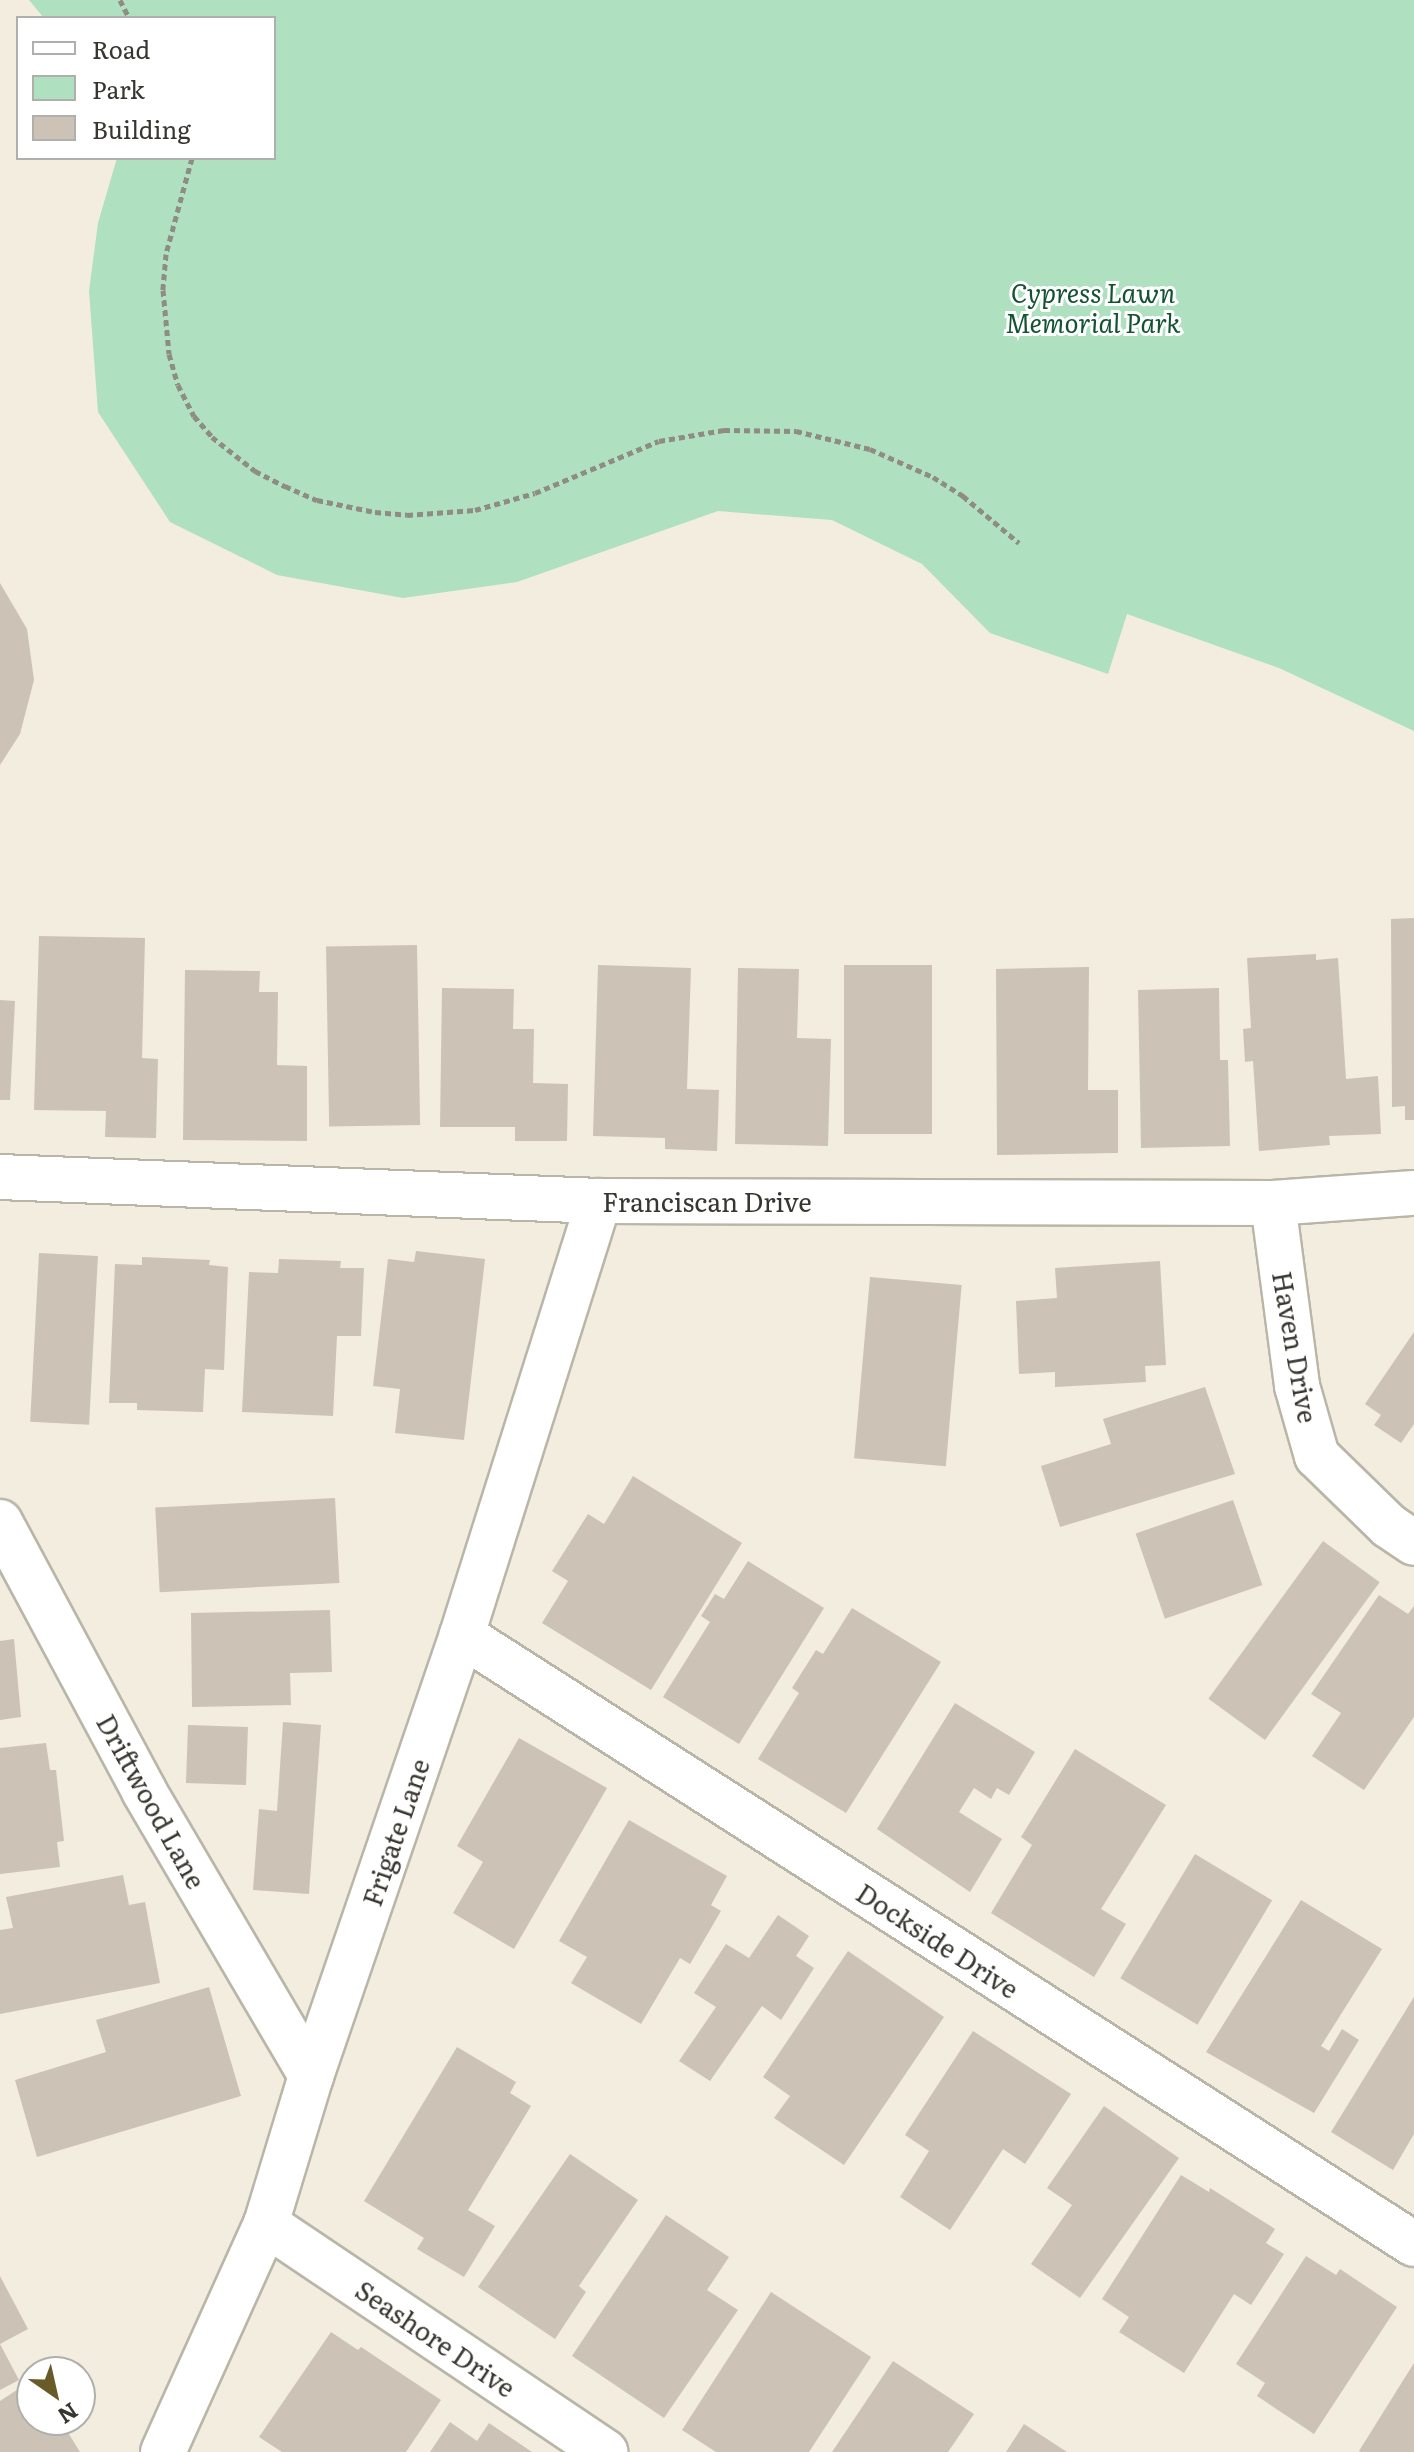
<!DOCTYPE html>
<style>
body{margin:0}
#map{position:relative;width:1414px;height:2452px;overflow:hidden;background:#f2edde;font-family:Literata,serif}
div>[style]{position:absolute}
.green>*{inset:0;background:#afe0c0}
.building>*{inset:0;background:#cdc2b6;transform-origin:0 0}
.path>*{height:5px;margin-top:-2.5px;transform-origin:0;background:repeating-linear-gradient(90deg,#8f8c82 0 6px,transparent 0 10px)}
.roads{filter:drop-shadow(2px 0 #bab6a7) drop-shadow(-2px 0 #bab6a7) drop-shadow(0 2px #bab6a7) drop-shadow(0 -2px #bab6a7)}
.minor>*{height:44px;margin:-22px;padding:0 22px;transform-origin:22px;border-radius:22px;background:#fff}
span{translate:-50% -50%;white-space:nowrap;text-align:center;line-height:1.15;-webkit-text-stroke:6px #fff;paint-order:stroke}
.park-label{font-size:26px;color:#145332;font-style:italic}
.street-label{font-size:26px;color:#383630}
.legend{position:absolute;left:16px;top:16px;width:260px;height:144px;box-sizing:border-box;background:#fff;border:2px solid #afafac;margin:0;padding:10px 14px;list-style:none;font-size:24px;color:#383630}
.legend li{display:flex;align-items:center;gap:16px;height:40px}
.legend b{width:40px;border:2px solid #afafac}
.north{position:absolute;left:16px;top:2356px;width:80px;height:80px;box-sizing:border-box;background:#fff;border:2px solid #afafac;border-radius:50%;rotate:146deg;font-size:22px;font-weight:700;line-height:32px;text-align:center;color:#383630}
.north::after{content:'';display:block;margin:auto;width:28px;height:36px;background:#685b28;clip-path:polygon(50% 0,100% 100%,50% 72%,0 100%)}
</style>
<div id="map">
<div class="green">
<i style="clip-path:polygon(29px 0,1414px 0,1414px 731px,1279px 668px,1127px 614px,1108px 674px,990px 633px,922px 564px,832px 520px,718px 511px,517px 582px,403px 598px,277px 575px,170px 522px,98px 412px,89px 291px,98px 223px,117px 158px,274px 158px,274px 18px,44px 18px)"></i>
</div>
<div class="building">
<i style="clip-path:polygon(0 583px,27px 629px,34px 680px,20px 734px,0 765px)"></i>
<i style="clip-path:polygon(1414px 918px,1414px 1120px,1405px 1120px,1405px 1106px,1392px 1107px,1391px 919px)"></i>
<i style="clip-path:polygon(39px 936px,145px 938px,142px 1058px,158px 1059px,156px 1138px,105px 1137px,106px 1111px,34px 1110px)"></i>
<i style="left:417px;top:945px;width:180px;height:91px;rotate:89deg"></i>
<i style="clip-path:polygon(1316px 954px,1316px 960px,1338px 958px,1346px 1079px,1378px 1076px,1381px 1134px,1329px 1136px,1330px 1145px,1259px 1151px,1253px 1061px,1245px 1062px,1243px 1029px,1251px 1028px,1247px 958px)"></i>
<i style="clip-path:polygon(598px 965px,691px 968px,687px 1089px,719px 1090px,717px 1151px,665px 1149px,665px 1138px,593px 1136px)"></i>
<i style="left:932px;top:965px;width:169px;height:88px;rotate:90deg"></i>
<i style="clip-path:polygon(1089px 967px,1088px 1090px,1118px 1090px,1118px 1153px,997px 1155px,996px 969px)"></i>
<i style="clip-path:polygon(738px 968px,799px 969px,797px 1038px,831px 1039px,828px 1146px,735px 1144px)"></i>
<i style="clip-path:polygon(185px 970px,260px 971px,259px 992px,278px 992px,277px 1065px,307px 1066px,307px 1141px,183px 1140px)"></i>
<i style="clip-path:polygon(442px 988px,514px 989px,513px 1029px,534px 1029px,533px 1083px,568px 1084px,567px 1141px,515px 1141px,515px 1127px,440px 1127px)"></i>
<i style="clip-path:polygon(1219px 988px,1220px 1060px,1228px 1060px,1230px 1146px,1141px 1148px,1138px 990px)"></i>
<i style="clip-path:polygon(0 1000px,15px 1001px,10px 1100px,0 1100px)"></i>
<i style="clip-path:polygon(416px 1251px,485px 1259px,464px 1440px,395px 1433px,400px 1389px,373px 1386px,388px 1259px,414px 1262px)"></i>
<i style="left:39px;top:1253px;width:59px;height:169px;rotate:3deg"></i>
<i style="clip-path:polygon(142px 1257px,210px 1260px,209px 1265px,228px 1267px,224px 1370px,205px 1369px,203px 1412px,137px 1410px,137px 1403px,109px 1403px,115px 1264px,142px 1265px)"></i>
<i style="clip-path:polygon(279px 1259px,341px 1261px,340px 1268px,364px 1268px,361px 1336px,337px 1336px,333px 1416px,242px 1412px,249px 1272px,278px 1273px)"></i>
<i style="clip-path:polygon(1160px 1261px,1166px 1365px,1145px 1366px,1146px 1382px,1055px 1387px,1055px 1372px,1019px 1374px,1016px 1301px,1057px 1298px,1055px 1268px)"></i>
<i style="left:870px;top:1277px;width:92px;height:182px;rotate:5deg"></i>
<i style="clip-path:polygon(1414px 1332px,1414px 1424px,1401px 1443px,1374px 1425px,1381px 1415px,1365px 1404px)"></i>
<i style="clip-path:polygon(1205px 1387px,1235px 1474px,1060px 1527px,1041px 1466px,1111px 1444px,1103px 1419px)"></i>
<i style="clip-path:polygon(633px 1476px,742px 1543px,651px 1690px,542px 1623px,568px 1581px,552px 1571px,588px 1514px,604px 1524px)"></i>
<i style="left:335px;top:1498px;width:85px;height:180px;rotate:87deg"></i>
<i style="left:1233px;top:1500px;width:90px;height:103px;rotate:71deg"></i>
<i style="left:1323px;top:1541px;width:70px;height:195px;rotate:36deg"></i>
<i style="clip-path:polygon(748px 1561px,824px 1608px,739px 1744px,663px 1697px,710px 1622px,701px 1616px,715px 1594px,724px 1599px)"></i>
<i style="clip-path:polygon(1379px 1595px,1408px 1614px,1414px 1606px,1414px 1717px,1364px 1790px,1312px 1756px,1341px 1713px,1311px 1694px)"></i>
<i style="clip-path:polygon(852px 1608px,941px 1662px,846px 1813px,758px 1759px,799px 1693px,792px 1688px,816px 1650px,823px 1654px)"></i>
<i style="clip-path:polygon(330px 1610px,332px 1672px,290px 1673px,291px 1705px,192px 1707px,191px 1613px)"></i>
<i style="clip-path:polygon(14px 1639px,21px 1717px,0 1720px,0 1641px)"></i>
<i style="clip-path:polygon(955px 1703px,1035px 1752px,1009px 1795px,997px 1788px,991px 1799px,974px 1788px,959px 1812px,1002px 1839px,970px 1892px,877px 1829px)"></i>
<i style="clip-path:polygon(283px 1722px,321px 1725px,309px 1894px,253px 1890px,259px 1809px,277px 1811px)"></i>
<i style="left:188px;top:1725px;width:60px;height:58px;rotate:2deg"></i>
<i style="clip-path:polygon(519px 1738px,607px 1788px,514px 1949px,453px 1913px,483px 1862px,457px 1846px)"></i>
<i style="clip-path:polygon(46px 1743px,50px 1770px,56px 1770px,64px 1841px,57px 1842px,60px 1867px,0 1874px,0 1748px)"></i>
<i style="clip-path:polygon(1075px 1749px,1166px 1805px,1101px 1909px,1126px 1924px,1094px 1977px,991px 1913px,1032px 1845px,1021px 1837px)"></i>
<i style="clip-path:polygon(629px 1820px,727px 1876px,711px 1905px,721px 1911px,690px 1964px,680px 1958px,641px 2024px,571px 1983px,587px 1957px,559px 1941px)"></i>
<i style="left:1195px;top:1854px;width:90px;height:145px;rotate:31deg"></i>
<i style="clip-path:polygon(123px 1875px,129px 1905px,145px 1902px,160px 1983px,0 2014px,0 1930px,13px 1928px,6px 1897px)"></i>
<i style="clip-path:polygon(1301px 1900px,1382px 1949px,1321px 2046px,1329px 2051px,1342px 2029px,1359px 2040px,1314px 2113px,1206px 2052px)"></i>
<i style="clip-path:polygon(778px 1915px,809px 1936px,796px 1956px,814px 1968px,781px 2020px,762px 2006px,710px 2081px,679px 2061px,716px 2007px,694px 1993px,726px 1944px,749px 1958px)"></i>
<i style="clip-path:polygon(848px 1951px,944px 2017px,844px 2165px,774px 2118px,790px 2096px,763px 2077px)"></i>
<i style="clip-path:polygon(209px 1987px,241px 2096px,37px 2157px,15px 2080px,106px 2052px,96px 2020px)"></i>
<i style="clip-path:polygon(1414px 1997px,1414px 2134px,1393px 2170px,1331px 2132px)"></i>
<i style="clip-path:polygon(973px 2031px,1071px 2094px,1025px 2164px,1003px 2149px,950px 2230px,900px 2197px,929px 2151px,905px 2135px)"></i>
<i style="clip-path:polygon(457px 2047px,516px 2082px,510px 2093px,531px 2106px,468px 2210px,495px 2226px,464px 2277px,417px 2249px,424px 2238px,364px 2201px)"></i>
<i style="clip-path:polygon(1104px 2106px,1179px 2158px,1080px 2298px,1031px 2264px,1072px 2205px,1047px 2188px)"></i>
<i style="clip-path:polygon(570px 2154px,638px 2200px,579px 2286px,586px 2292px,555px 2339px,478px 2287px)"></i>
<i style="clip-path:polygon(1181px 2175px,1209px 2192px,1210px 2188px,1275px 2229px,1266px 2243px,1284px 2254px,1251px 2305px,1234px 2294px,1184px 2373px,1119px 2332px,1129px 2317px,1102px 2299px)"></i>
<i style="clip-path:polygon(666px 2215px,729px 2257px,707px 2290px,738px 2310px,664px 2418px,572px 2356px)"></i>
<i style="clip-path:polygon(1306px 2256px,1336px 2275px,1340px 2269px,1397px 2307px,1314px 2434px,1257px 2396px,1265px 2383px,1236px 2364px)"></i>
<i style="clip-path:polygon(0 2276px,28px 2329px,0 2344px,19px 2380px,0 2390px)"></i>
<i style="clip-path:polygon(771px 2292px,871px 2357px,809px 2452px,716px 2452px,682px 2430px)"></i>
<i style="clip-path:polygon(331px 2332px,358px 2350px,361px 2347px,441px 2400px,406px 2452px,282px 2452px,259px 2437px)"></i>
<i style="clip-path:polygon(893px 2361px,974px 2414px,948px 2452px,832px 2452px)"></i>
<i style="clip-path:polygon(1414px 2363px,1414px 2452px,1361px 2452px,1359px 2451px)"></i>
<i style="clip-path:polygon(32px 2380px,32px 2420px,74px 2420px,64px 2426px,80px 2452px,0 2452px,0 2401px)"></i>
<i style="clip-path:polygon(450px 2422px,477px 2441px,489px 2423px,532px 2452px,430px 2452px)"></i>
<i style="clip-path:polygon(1024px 2424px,1067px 2452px,1006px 2452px)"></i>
</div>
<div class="path">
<i style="left:120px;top:0;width:20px;rotate:63deg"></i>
<i style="left:192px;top:158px;width:99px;rotate:105.2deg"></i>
<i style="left:166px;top:254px;width:36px;rotate:95deg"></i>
<i style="left:163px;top:290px;width:64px;rotate:84.6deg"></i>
<i style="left:169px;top:354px;width:32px;rotate:74deg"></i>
<i style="left:178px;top:385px;width:35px;rotate:63deg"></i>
<i style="left:194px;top:416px;width:28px;rotate:49deg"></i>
<i style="left:212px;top:437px;width:55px;rotate:38.3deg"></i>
<i style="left:255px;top:471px;width:34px;rotate:27deg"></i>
<i style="left:285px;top:486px;width:35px;rotate:24deg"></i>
<i style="left:317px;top:500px;width:59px;rotate:11.7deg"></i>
<i style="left:375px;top:512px;width:32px;rotate:5deg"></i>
<i style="left:407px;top:515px;width:68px;rotate:-4.2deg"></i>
<i style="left:475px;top:510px;width:62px;rotate:-15.8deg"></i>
<i style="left:535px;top:493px;width:134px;rotate:-22.8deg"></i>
<i style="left:659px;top:441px;width:66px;rotate:-9.6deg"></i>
<i style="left:724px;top:430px;width:72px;rotate:0.8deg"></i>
<i style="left:796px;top:431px;width:76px;rotate:13.7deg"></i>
<i style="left:870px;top:449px;width:69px;rotate:24deg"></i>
<i style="left:933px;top:477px;width:36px;rotate:32deg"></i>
<i style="left:963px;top:496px;width:73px;rotate:40deg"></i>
</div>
<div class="roads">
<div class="minor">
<i style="left:0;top:1177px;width:599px;rotate:2.29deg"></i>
<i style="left:599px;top:1201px;width:674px;rotate:0.17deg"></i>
<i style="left:1273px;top:1203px;width:141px;rotate:-4.1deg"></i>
<i style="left:1273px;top:1203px;width:185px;rotate:82.5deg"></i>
<i style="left:1297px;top:1386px;width:73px;rotate:74.1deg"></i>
<i style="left:1317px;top:1456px;width:100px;rotate:44.2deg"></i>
<i style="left:1389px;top:1526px;width:30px;rotate:34deg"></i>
<i style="left:0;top:1522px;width:305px;rotate:61.8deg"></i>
<i style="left:144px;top:1791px;width:330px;rotate:59.6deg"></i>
<i style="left:462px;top:1635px;width:1130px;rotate:32.61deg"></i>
<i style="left:266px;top:2224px;width:409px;rotate:33.9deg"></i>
<i style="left:163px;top:2452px;width:250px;rotate:-65.7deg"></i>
<i style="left:266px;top:2224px;width:155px;rotate:-73.1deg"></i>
<i style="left:311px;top:2076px;width:466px;rotate:-71.1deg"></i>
<i style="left:462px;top:1635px;width:455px;rotate:-72.5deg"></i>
</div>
</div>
<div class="park-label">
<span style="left:1093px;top:307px">Cypress Lawn<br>Memorial Park</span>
</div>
<div class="street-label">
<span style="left:707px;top:1201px">Franciscan Drive</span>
<span style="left:1296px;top:1347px;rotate:80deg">Haven Drive</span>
<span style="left:152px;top:1801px;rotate:61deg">Driftwood Lane</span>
<span style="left:395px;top:1832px;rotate:-71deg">Frigate Lane</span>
<span style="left:938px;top:1940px;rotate:33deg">Dockside Drive</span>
<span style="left:436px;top:2338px;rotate:34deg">Seashore Drive</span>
</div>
<ul class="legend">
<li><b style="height:10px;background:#fff"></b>Road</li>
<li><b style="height:22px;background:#afe0c0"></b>Park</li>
<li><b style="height:22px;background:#cdc2b6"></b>Building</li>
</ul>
<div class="north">N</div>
</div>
